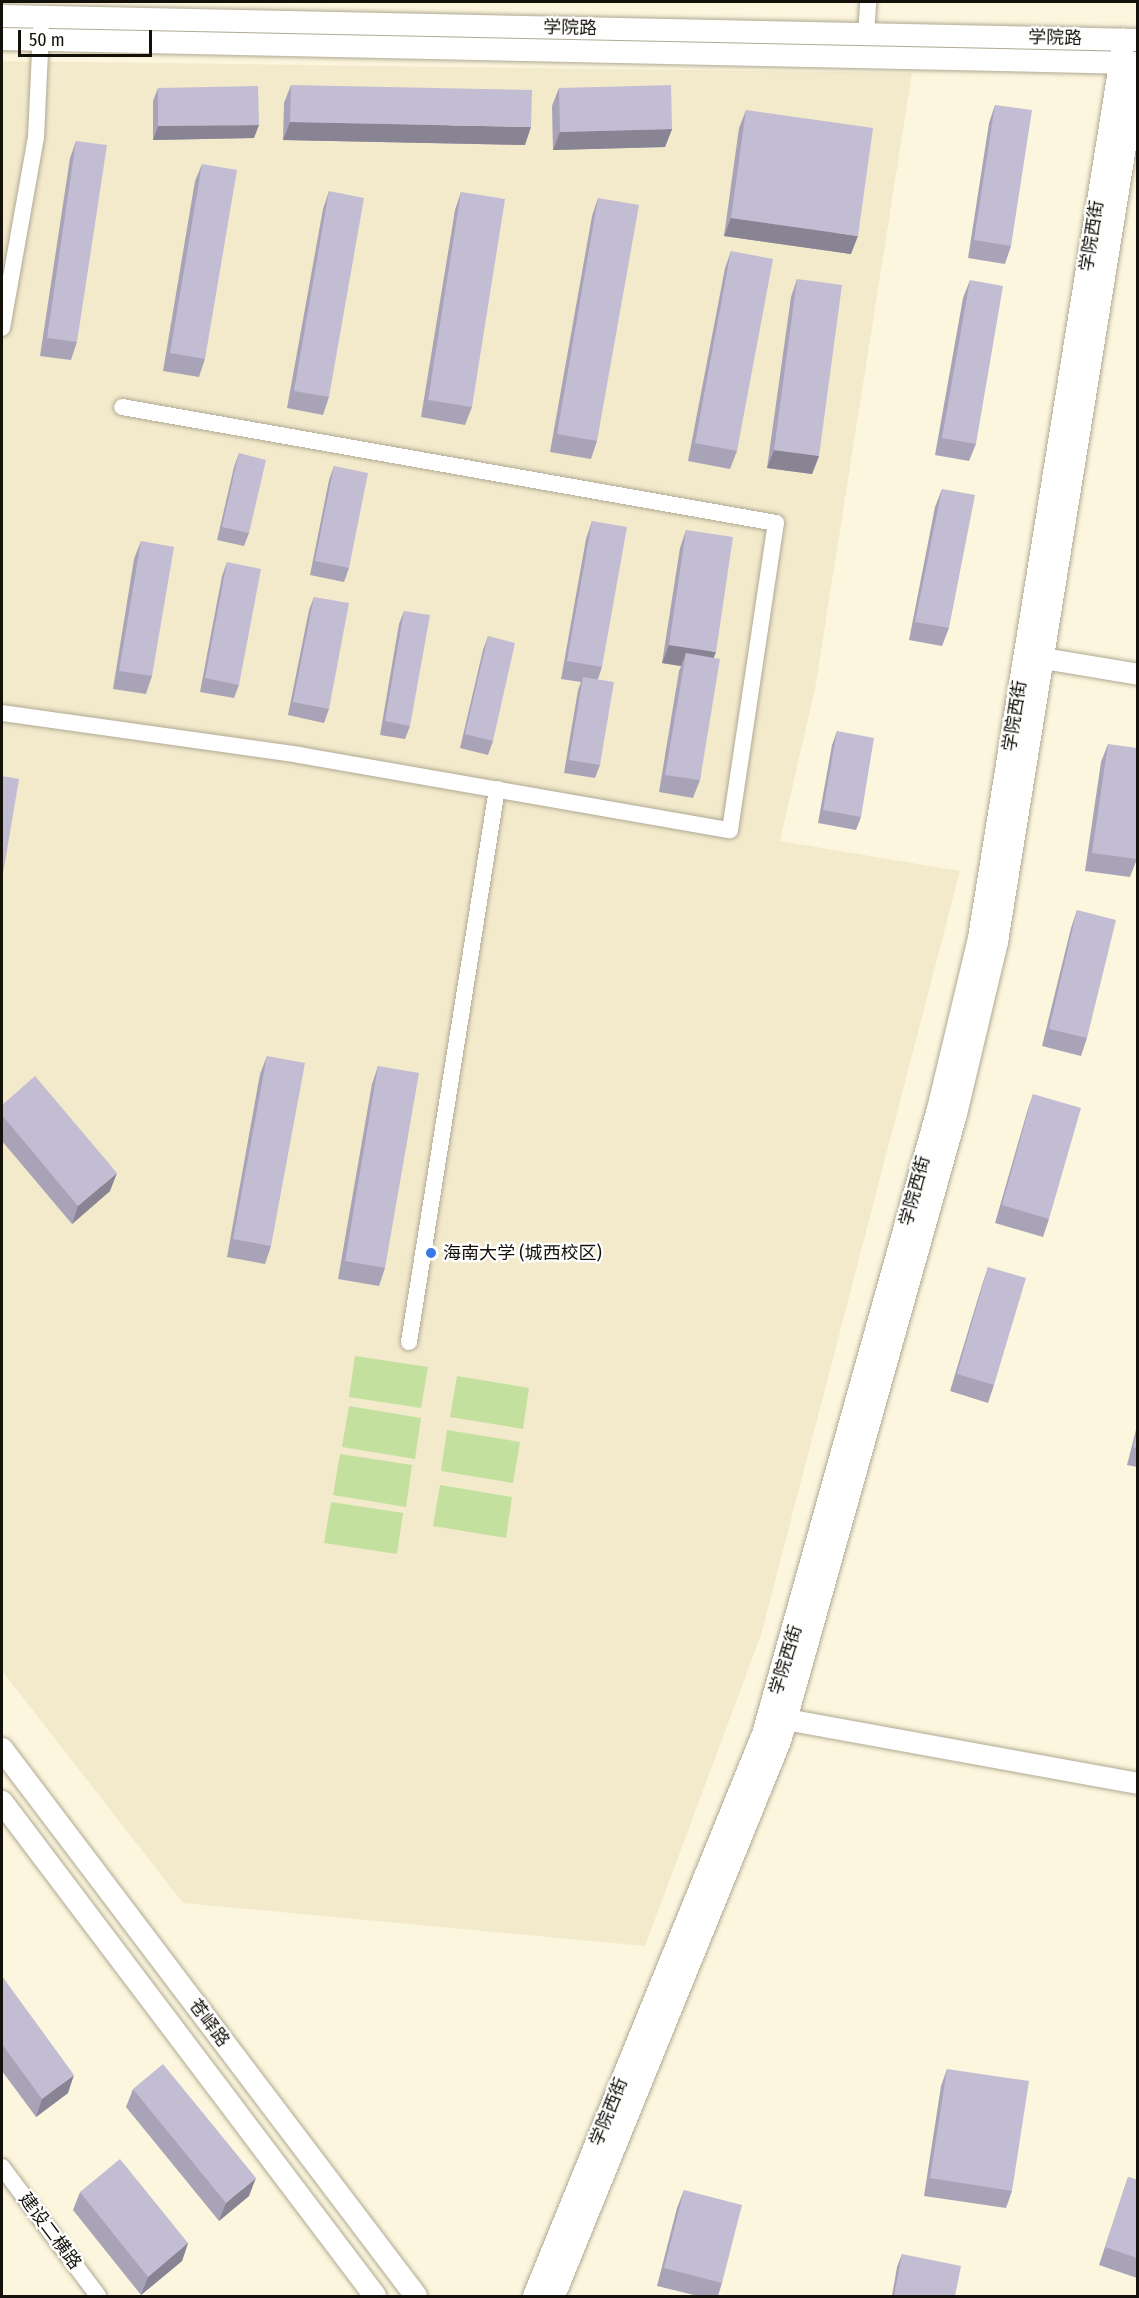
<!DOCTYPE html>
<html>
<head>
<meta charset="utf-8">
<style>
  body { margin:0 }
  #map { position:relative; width:1139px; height:2298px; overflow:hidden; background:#fdf6de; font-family:"Fira Sans Condensed","Noto Sans SC",sans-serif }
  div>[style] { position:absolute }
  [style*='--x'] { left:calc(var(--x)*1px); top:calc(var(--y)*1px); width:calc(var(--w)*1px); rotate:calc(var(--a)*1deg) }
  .built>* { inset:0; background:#f3eacc }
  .green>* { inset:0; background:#c4e09e }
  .roads { filter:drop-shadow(0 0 2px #b0a993) drop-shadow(0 0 2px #b0a993) }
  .minor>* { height:16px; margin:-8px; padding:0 8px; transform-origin:8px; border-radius:8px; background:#fff }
  .tertiary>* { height:21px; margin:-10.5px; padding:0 10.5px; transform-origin:10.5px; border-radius:10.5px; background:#fff }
  .secondary>* { height:22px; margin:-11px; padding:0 11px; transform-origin:11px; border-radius:11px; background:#fff }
  .wall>* { inset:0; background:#a8a3b6 }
  .shaded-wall>* { inset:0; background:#888494 }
  .building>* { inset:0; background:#c3bdd4 }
  .dots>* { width:16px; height:16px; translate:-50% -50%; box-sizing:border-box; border:3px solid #fff; border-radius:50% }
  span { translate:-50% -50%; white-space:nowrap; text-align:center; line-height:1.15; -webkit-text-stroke:4.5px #fff; paint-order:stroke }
  .street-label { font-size:18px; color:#14110a }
  .poi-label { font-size:18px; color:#14110a }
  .left { translate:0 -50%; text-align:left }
  .frame { position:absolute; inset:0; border:3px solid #14110a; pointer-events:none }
  .scale { position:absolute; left:18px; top:30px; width:134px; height:27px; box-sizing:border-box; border:3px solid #14110a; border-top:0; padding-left:8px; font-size:18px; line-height:21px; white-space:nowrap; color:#14110a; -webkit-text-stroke:4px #fff; paint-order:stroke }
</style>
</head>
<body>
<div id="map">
  <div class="built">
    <div style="clip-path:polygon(2px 61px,912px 73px,815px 689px,780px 841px,960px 871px,761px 1635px,645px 1946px,183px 1903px,2px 1671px)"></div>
  </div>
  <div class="green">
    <div style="clip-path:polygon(355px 1356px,428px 1367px,421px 1408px,349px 1397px)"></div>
    <div style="clip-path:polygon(457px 1376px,529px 1388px,523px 1429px,450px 1417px)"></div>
    <div style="clip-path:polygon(349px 1406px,421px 1418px,415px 1459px,342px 1447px)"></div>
    <div style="clip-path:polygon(447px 1430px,520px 1442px,513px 1483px,441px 1471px)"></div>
    <div style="clip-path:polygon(340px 1454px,412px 1465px,406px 1507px,333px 1495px)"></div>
    <div style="clip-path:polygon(440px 1485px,512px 1497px,506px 1538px,433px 1526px)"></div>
    <div style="clip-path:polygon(331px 1502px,403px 1513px,397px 1554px,324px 1543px)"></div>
  </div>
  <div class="roads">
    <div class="minor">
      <div style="--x:866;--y:34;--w:32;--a:-86"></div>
      <div style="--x:2;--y:328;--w:194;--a:-79.9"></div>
      <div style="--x:36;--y:137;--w:108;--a:-87.3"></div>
      <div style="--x:2;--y:713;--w:300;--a:8"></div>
      <div style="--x:299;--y:755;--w:437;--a:9.9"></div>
      <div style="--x:730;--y:830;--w:310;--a:-81.5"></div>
      <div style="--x:776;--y:523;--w:664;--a:-169.94"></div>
      <div style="--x:409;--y:1342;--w:560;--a:-80.96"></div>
      <div style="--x:2;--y:2167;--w:161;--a:53.3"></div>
    </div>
    <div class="tertiary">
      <div style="--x:1025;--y:655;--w:115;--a:9.5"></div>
      <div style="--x:769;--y:1716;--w:375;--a:10.3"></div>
    </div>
    <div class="secondary">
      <div style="--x:2;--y:16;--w:1136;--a:1.21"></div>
      <div style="--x:2;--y:39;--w:1132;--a:1.21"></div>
      <div style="--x:2;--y:1749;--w:686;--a:52.88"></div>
      <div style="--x:2;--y:1802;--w:619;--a:52.94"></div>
      <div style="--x:534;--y:2296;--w:607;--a:-67.83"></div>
      <div style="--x:763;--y:1734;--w:649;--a:-74.36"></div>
      <div style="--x:938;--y:1109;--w:176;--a:-76.5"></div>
      <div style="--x:979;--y:938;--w:910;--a:-80.83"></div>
      <div style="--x:554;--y:2296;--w:599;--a:-67.84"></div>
      <div style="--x:780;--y:1741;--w:651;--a:-74.32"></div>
      <div style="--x:956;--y:1114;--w:177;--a:-76.6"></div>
      <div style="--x:997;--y:942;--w:886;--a:-80.85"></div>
    </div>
  </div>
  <div class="wall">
    <div style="clip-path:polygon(291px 85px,525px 145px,283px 140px,284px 103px)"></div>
    <div style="clip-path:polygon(158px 88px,254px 138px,153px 140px,153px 101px)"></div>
    <div style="clip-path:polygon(559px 88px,672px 129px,665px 147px,553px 150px,552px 106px)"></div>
    <div style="clip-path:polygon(995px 105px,1011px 246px,1005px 264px,968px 258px,989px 123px)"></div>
    <div style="clip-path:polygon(746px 110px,851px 254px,724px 236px,739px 128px)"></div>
    <div style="clip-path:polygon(76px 141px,77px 342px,71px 360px,40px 356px,70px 158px)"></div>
    <div style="clip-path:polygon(202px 164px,205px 359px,199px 377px,163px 371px,195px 181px)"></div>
    <div style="clip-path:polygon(329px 191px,329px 397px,323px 415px,287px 408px,323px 209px)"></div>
    <div style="clip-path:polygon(461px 192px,472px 407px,465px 425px,421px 417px,455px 210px)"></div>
    <div style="clip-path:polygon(598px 198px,597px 441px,591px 459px,550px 452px,592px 216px)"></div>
    <div style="clip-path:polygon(731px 251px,737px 451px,730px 469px,688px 461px,725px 268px)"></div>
    <div style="clip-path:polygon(797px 279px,819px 456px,812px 474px,767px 468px,791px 297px)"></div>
    <div style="clip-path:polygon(970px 280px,976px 444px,969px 461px,935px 455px,963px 298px)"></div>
    <div style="clip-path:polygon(239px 453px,249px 533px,244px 546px,217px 540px,234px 467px)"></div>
    <div style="clip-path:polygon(334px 466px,349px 568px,344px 582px,310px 575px,329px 480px)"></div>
    <div style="clip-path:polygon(942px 489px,949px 628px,942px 646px,909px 640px,935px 507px)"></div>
    <div style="clip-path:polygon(592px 521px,602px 667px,598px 679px,600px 765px,595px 778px,564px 773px,578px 690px,581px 682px,561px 679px,586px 539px)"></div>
    <div style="clip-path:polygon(686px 530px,714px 658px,700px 780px,693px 798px,659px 792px,679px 671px,681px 666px,662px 663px,680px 548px)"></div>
    <div style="clip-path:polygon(141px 541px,152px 676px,146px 694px,113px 689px,134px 559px)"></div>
    <div style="clip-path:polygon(227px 562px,239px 685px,234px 698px,200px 692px,222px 576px)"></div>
    <div style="clip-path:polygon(314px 597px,329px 709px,324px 723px,288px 715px,309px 610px)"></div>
    <div style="clip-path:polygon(404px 611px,410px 726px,405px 739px,380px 735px,399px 624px)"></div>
    <div style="clip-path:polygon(488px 636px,493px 741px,488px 755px,460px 748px,483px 650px)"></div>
    <div style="clip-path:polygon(837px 731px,861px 817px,856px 830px,818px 823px,832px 745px)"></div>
    <div style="clip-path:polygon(1108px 744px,1137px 859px,1130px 877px,1085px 871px,1101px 762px)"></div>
    <div style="clip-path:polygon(1077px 910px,1087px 1038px,1081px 1056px,1042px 1046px,1071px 928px)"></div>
    <div style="clip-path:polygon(267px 1056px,271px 1246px,265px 1264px,227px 1257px,260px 1074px)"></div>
    <div style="clip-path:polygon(378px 1066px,385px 1268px,379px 1286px,338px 1279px,372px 1084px)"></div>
    <div style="clip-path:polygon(1033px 1094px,1049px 1219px,1043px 1237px,995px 1223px,1027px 1112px)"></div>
    <div style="clip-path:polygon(2px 1105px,110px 1191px,72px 1224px,2px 1141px)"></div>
    <div style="clip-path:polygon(988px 1267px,994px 1385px,988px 1403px,950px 1391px,982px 1285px)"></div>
    <div style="clip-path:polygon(1137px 1426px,1137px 1467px,1127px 1465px)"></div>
    <div style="clip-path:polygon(2px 1976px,68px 2093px,36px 2117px,2px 2071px)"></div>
    <div style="clip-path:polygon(947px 2069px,1012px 2191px,1006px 2208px,924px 2196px,941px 2086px)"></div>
    <div style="clip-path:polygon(133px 2089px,249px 2196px,219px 2221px,126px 2107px)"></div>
    <div style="clip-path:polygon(1128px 2177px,1137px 2180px,1137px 2278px,1099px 2265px)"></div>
    <div style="clip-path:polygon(684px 2190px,722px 2283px,718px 2296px,698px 2296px,657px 2286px,677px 2208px)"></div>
    <div style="clip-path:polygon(80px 2192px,188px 2243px,182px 2261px,141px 2295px,73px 2210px)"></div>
    <div style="clip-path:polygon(902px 2254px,955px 2296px,892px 2296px,897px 2267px)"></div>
  </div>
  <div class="shaded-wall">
    <div style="clip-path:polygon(290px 122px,531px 127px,525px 145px,283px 140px)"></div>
    <div style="clip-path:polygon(259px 125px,254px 138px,153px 140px,158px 126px)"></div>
    <div style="clip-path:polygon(672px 129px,665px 147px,553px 150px,560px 132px)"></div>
    <div style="clip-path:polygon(731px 218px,858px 236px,851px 254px,724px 236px)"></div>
    <div style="clip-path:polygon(774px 450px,819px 456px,812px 474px,767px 468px)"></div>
    <div style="clip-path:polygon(669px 645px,716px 652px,709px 670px,686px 653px,681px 666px,662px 663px)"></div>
    <div style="clip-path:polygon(117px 1173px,110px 1191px,72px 1224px,78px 1206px)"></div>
    <div style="clip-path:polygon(74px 2075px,68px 2093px,36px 2117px,42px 2099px)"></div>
    <div style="clip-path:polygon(256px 2178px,249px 2196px,219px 2221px,226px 2203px)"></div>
    <div style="clip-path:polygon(188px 2243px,182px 2261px,141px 2295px,148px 2277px)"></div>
  </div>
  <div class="building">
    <div style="clip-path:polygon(291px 85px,532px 90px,531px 127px,290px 122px)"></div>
    <div style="clip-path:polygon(671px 85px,672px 129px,560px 132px,559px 88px)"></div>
    <div style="clip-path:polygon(258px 86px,259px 125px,158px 126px,158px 88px)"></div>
    <div style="clip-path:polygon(995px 105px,1032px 110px,1011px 246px,974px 240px)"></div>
    <div style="clip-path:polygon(746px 110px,873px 128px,858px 236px,731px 218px)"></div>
    <div style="clip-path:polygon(76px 141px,107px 145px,77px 342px,47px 338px)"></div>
    <div style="clip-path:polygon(202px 164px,237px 170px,205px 359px,170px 353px)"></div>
    <div style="clip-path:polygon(329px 191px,364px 198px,329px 397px,294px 391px)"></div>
    <div style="clip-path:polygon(461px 192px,505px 199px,472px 407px,428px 400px)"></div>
    <div style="clip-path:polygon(598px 198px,639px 205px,597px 441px,557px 434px)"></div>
    <div style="clip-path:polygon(731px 251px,773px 259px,737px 451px,695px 443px)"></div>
    <div style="clip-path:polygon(797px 279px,842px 285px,819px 456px,774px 450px)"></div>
    <div style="clip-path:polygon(970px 280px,1003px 286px,976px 444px,942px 438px)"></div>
    <div style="clip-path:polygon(239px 453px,266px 460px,249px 533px,222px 527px)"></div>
    <div style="clip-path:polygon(334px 466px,368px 473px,349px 568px,315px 561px)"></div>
    <div style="clip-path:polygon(942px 489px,975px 495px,949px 628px,915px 622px)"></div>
    <div style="clip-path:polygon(592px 521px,627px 527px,602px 667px,567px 661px)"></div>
    <div style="clip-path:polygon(686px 530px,733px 537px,716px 652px,669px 645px)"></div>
    <div style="clip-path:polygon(141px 541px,174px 547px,152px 676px,119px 671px)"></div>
    <div style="clip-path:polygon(227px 562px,261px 569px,239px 685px,205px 678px)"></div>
    <div style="clip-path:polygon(314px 597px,349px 603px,329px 709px,293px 702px)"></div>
    <div style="clip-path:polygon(404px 611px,430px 615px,410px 726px,385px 721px)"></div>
    <div style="clip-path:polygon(488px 636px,515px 643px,493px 741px,465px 734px)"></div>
    <div style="clip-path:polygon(686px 653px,720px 659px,700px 780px,665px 775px)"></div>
    <div style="clip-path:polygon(583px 677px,614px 682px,600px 765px,569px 760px)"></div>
    <div style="clip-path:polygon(837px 731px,874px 738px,861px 817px,823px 810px)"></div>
    <div style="clip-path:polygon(1108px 744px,1137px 748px,1137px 859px,1092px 853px)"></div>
    <div style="clip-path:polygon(2px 776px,19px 779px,2px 880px)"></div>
    <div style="clip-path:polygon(1077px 910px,1116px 920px,1087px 1038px,1049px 1029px)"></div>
    <div style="clip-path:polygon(267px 1056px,305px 1063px,271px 1246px,233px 1239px)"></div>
    <div style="clip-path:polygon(378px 1066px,419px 1073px,385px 1268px,345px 1261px)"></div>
    <div style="clip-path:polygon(35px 1076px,117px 1173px,78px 1206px,2px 1115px,2px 1105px)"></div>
    <div style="clip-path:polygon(1033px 1094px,1081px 1108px,1049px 1219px,1002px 1205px)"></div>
    <div style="clip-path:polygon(988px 1267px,1026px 1278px,994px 1385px,957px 1374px)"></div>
    <div style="clip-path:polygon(1137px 1432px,1137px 1448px,1133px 1447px)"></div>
    <div style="clip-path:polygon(2px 1976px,74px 2075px,42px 2099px,2px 2044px)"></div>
    <div style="clip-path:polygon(163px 2064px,256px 2178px,226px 2203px,133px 2089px)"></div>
    <div style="clip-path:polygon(947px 2069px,1029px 2081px,1012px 2191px,930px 2178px)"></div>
    <div style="clip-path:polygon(120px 2159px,188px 2243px,148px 2277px,80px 2192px)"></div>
    <div style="clip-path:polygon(1128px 2177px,1137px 2180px,1137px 2258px,1105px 2247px)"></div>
    <div style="clip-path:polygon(684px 2190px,742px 2205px,722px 2283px,664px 2268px)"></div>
    <div style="clip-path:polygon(902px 2254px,961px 2266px,955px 2296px,894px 2296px)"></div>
  </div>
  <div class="dots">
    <div style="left:431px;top:1253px;background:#3878e7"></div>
  </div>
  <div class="street-label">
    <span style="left:570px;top:28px;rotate:1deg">学院路</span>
    <span style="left:1055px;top:38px;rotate:1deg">学院路</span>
    <span style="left:1092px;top:236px;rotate:-81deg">学院西街</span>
    <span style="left:1015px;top:716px;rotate:-81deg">学院西街</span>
    <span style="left:915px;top:1191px;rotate:-75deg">学院西街</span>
    <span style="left:786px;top:1660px;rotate:-73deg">学院西街</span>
    <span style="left:209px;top:2023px;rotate:53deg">苍峄路</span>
    <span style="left:609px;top:2112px;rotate:-68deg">学院西街</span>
    <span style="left:50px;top:2231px;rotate:53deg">建设二横路</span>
  </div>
  <div class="poi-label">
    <span class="left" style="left:443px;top:1253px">海南大学 (城西校区)</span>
  </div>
  <div class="frame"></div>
  <div class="scale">50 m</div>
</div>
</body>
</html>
